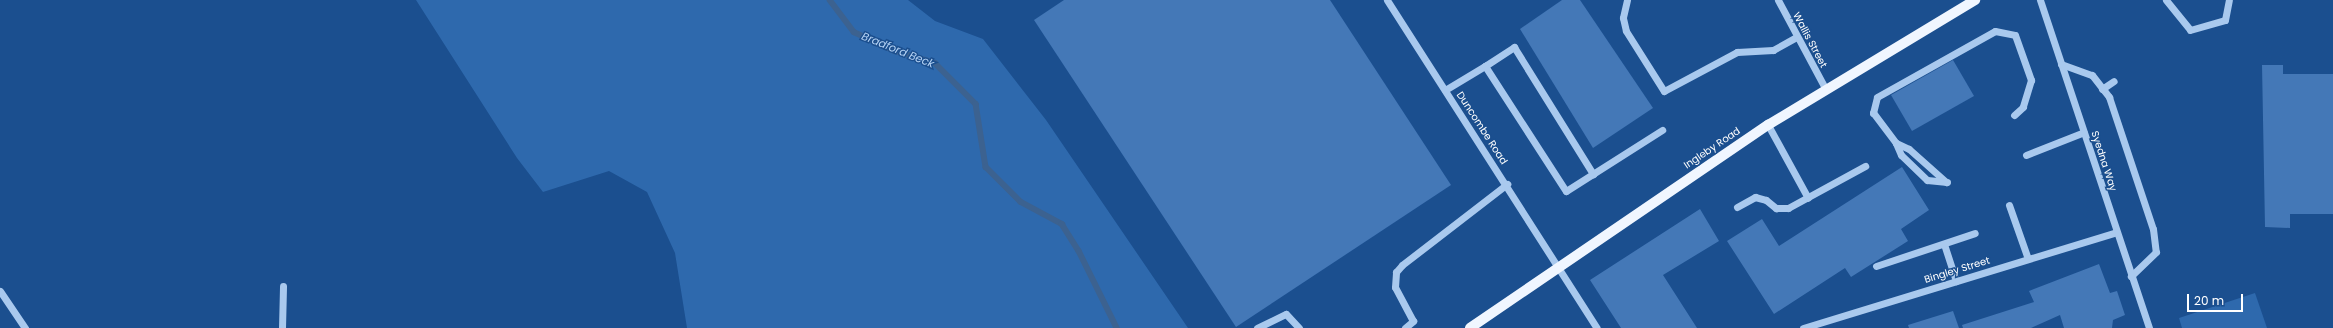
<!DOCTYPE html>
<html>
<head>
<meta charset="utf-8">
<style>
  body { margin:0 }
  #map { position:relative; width:2333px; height:328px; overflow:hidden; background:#1b4f8f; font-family:Poppins,sans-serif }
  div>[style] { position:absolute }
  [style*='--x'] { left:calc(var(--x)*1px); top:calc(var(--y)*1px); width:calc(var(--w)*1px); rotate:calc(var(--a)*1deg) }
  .green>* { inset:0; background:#2e69ad }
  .stream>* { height:5.5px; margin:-2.75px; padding:0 2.75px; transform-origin:2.75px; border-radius:2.75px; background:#3c6290 }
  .building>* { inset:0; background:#4478b7 }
  .minor>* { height:7px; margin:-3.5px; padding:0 3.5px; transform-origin:3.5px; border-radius:3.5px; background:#a9c9ee }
  .major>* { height:10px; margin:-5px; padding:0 5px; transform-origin:5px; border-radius:5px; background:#f0f6ff }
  span { translate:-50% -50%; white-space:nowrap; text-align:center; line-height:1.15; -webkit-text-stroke:3px #1b4f8f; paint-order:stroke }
  .street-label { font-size:10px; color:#fff }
  .water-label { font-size:11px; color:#b5d3f5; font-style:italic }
  .scale { position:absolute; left:2187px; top:294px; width:56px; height:18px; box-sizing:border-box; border:2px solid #fff; border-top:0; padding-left:5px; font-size:12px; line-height:14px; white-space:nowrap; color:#fff; -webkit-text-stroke:3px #1b4f8f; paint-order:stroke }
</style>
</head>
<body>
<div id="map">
  <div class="green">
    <div style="clip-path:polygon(416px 0,908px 0,935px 21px,983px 39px,1046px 120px,1188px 328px,687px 328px,675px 253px,647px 192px,609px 171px,543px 192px,517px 158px)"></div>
    <div style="clip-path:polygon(2255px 293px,2267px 328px,2182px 328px,2179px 318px)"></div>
  </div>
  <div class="stream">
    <div style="--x:830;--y:0;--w:40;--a:53"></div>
    <div style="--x:854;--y:32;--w:45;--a:24.9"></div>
    <div style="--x:895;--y:51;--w:42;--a:16.7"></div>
    <div style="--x:935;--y:63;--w:58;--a:45"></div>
    <div style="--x:976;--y:104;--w:64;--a:81"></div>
    <div style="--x:986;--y:167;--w:49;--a:45"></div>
    <div style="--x:1021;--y:202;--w:47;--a:28.2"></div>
    <div style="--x:1062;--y:224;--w:32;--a:58"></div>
    <div style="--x:1079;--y:251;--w:86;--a:63.7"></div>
  </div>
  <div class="building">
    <div style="clip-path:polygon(1064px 0,1330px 0,1451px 185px,1236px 327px,1034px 20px)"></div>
    <div style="clip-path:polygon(1562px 0,1580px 0,1653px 108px,1593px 148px,1520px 29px)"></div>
    <div style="clip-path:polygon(1953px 60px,1974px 96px,1912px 131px,1891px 95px)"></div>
    <div style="clip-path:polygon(2262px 65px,2283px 65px,2283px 74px,2333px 74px,2333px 214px,2290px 214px,2290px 228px,2265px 227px)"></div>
    <div style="clip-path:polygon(1902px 167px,1929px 210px,1901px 229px,1908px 241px,1851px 277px,1845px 268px,1774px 314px,1727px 241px,1762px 219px,1779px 246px)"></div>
    <div style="clip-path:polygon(1700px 209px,1719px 241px,1663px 275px,1697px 328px,1621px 328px,1590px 280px)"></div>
    <div style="clip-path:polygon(2099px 264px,2110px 293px,2117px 291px,2125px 315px,2113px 320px,2112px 328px,2064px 328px,2060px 315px,2031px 328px,1963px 328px,1962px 325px,2034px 302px,2029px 291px)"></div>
    <div style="clip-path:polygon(1953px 311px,1959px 328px,1909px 328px,1908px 325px)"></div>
  </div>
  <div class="minor">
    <div style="--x:1387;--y:0;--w:389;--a:57.4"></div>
    <div style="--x:1627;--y:0;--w:18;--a:103"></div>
    <div style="--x:1623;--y:18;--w:13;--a:77"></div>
    <div style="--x:1626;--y:31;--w:71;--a:57.7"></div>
    <div style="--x:1664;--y:91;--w:83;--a:-28.1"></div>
    <div style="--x:1737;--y:52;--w:36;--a:-3"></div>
    <div style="--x:1773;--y:50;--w:26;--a:-29"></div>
    <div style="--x:1778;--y:0;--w:100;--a:61.9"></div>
    <div style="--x:2040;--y:0;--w:346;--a:71.6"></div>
    <div style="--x:2166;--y:0;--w:38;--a:51"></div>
    <div style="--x:2190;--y:30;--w:36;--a:-16"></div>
    <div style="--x:2225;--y:20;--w:20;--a:-79"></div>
    <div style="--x:2061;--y:64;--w:33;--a:20"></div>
    <div style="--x:2092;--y:75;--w:28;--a:52"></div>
    <div style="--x:2109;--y:97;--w:139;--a:71.6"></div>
    <div style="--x:2153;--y:229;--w:23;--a:83"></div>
    <div style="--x:2156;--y:252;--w:35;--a:136"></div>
    <div style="--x:1485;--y:66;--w:35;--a:-33"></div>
    <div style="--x:1514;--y:47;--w:150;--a:58.1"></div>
    <div style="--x:2102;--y:89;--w:14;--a:-34"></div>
    <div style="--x:1445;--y:90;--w:47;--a:-31"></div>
    <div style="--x:1485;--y:66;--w:149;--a:57.1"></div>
    <div style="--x:1566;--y:191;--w:114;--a:-32.4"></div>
    <div style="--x:1768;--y:125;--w:83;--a:61.3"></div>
    <div style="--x:1896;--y:143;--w:14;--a:25"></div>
    <div style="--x:1909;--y:149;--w:50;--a:41.7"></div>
    <div style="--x:2026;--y:155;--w:62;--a:-21.6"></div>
    <div style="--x:1947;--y:182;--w:20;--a:-174"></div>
    <div style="--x:1927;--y:180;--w:36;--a:-136"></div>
    <div style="--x:1901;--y:155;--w:13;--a:-113"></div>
    <div style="--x:1896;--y:143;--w:38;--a:-127"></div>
    <div style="--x:1873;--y:113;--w:16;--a:-76"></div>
    <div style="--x:1877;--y:97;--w:135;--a:-29.2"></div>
    <div style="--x:1995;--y:31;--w:20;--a:11"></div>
    <div style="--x:2015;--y:35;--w:48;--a:70.4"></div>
    <div style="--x:2031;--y:80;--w:28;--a:107"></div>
    <div style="--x:2023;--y:107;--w:12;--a:138"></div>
    <div style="--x:2009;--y:205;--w:57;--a:70.6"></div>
    <div style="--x:1737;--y:207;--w:21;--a:-29"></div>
    <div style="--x:1755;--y:197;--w:11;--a:15"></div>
    <div style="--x:1766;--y:200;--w:13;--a:39"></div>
    <div style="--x:1776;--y:208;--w:12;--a:0"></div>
    <div style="--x:1788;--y:208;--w:88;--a:-28.6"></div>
    <div style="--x:1944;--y:244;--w:39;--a:72"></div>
    <div style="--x:1876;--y:266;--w:104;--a:-18.4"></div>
    <div style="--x:0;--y:291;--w:45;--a:56"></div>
    <div style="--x:282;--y:328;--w:42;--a:-88.6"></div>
    <div style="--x:1257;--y:328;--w:32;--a:-26"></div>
    <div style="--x:1286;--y:314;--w:19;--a:47"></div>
    <div style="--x:1405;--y:328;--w:11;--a:-41"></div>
    <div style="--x:1413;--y:321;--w:38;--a:-118"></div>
    <div style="--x:1395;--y:287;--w:15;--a:-86"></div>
    <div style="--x:1396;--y:272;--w:9;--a:-49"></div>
    <div style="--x:1402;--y:265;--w:133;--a:-37.6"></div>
    <div style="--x:1803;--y:328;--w:328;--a:-17"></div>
  </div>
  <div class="major">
    <div style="--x:1470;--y:328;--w:361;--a:-34.3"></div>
    <div style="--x:1768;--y:125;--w:242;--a:-31.1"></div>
  </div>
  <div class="street-label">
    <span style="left:1810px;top:40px;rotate:62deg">Wallis Street</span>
    <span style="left:1482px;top:128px;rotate:57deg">Duncombe Road</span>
    <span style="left:1712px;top:148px;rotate:-34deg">Ingleby Road</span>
    <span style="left:2104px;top:161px;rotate:72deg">Syedna Way</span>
    <span style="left:1957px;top:270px;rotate:-17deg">Bingley Street</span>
  </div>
  <div class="water-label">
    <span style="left:898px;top:50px;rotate:22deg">Bradford Beck</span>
  </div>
  <div class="scale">20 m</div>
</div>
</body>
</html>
